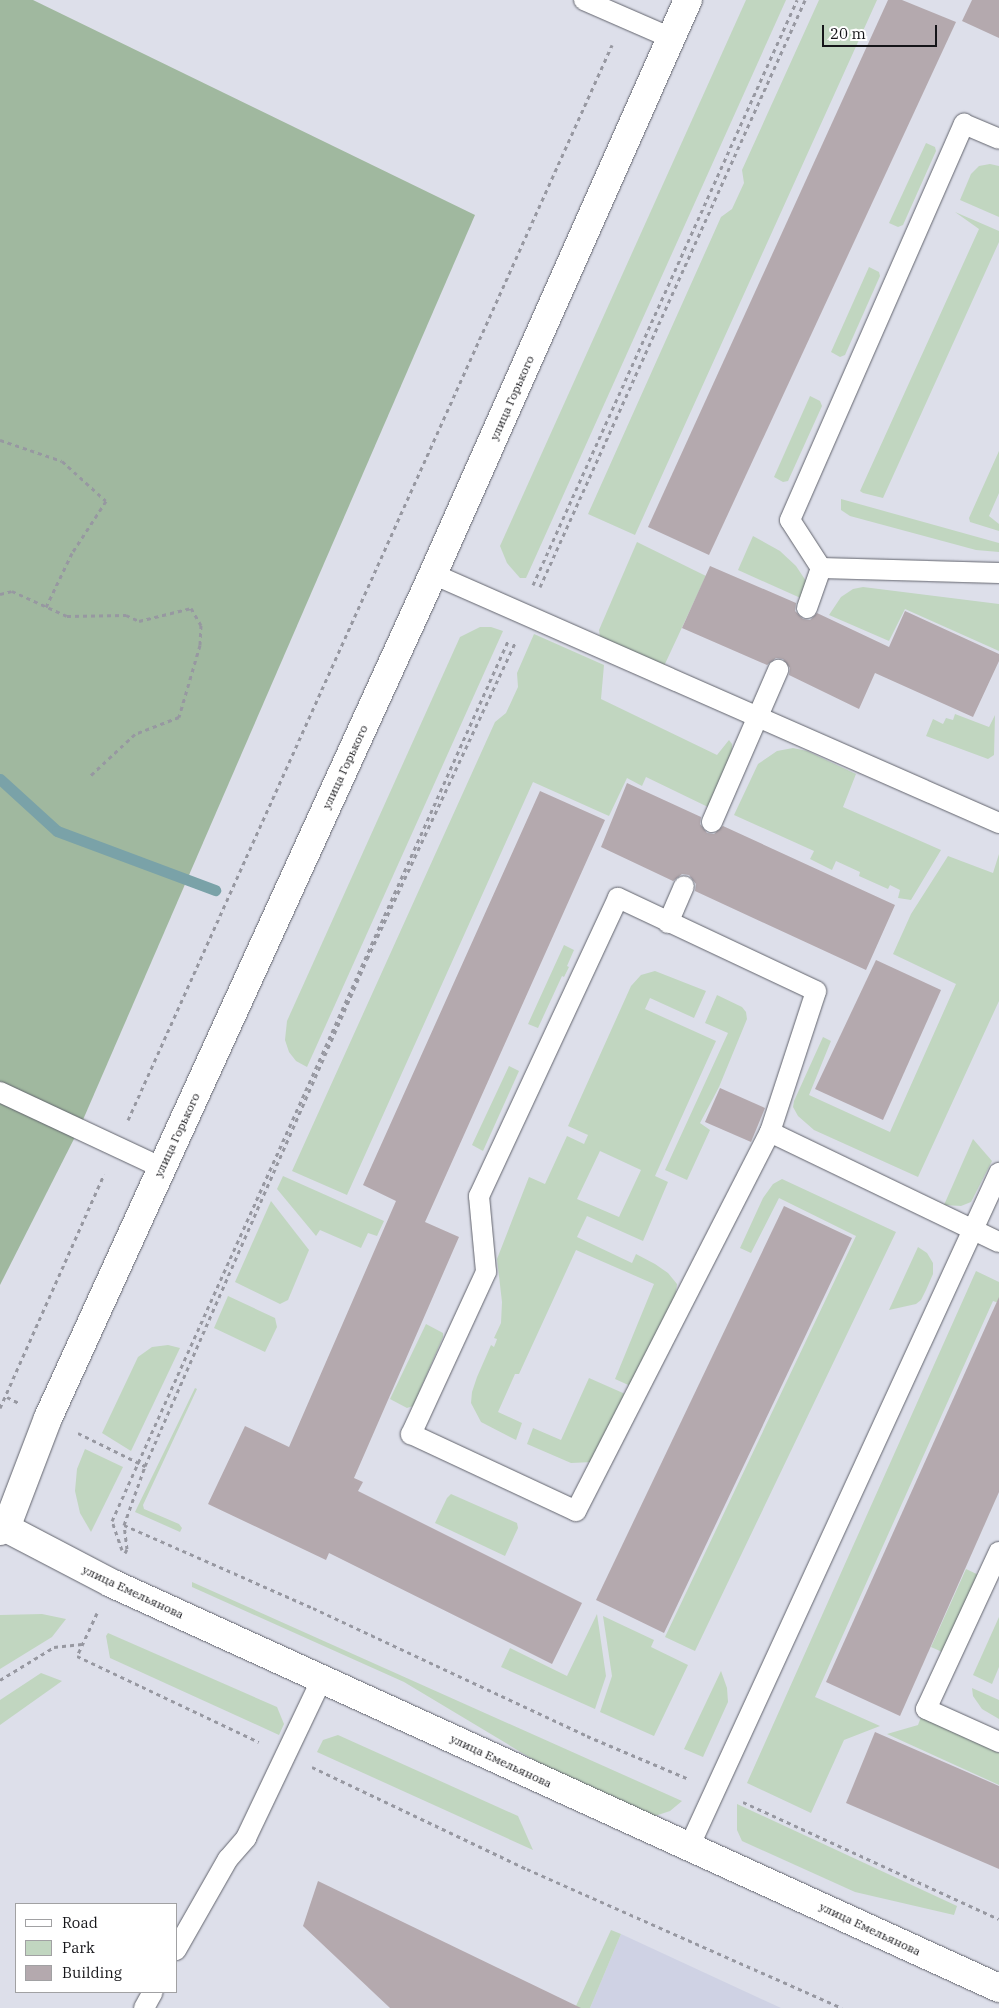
<!DOCTYPE html>
<html>
<head>
<meta charset="utf-8">
<style>
  body { margin:0 }
  #map { position:relative; width:999px; height:2008px; overflow:hidden; background:#dddfea; font-family:"IBM Plex Serif",serif }
  div>[style] { position:absolute }
  [style*='--x'] { left:calc(var(--x)*1px); top:calc(var(--y)*1px); width:calc(var(--w)*1px); rotate:calc(var(--a)*1deg) }
  .built>* { inset:0; background:#cfd2e4 }
  .green>* { inset:0; background:#c1d6c0 }
  .forest>* { inset:0; background:#a0b89f }
  .stream>* { height:11px; margin:-5.5px; padding:0 5.5px; transform-origin:5.5px; border-radius:5.5px; background:#7aa2a8 }
  .building>* { inset:0; background:#b4a9ae }
  .path>* { height:3px; margin-top:-1.5px; transform-origin:0; background:repeating-linear-gradient(90deg,#9798a1 0 4px,transparent 0 8px) }
  .roads { filter:drop-shadow(0 0 1px #62646d) drop-shadow(0 0 1px #62646d) }
  .service>* { height:20px; margin:-10px; padding:0 10px; transform-origin:10px; border-radius:10px; background:#fff }
  .secondary>* { height:28px; margin:-14px; padding:0 14px; transform-origin:14px; border-radius:14px; background:#fff }
  span { translate:-50% -50%; white-space:nowrap; text-align:center; line-height:1.15; -webkit-text-stroke:4px #fff; paint-order:stroke }
  .street-label { font-size:12px; color:#151519 }
  .legend { position:absolute; left:15px; top:1903px; width:162px; height:90px; box-sizing:border-box; background:#fff; border:1px solid #a1a1a3; margin:0; padding:6px 9px; list-style:none; font-size:15px; color:#151519 }
  .legend li { display:flex; align-items:center; gap:10px; height:25px }
  .legend b { width:25px; border:1px solid #a1a1a3 }
  .scale { position:absolute; left:822px; top:25px; width:115px; height:22px; box-sizing:border-box; border:2px solid #151519; border-top:0; padding-left:6px; font-size:15px; line-height:18px; white-space:nowrap; color:#151519; -webkit-text-stroke:4px #fff; paint-order:stroke }
</style>
</head>
<body>
<div id="map">
  <div class="built">
    <div style="clip-path:polygon(621px 1934px,781px 2008px,590px 2008px)"></div>
  </div>
  <div class="green">
    <div style="clip-path:polygon(746px 0,786px 0,526px 578px,520px 578px,507px 563px,500px 546px)"></div>
    <div style="clip-path:polygon(819px 0,877px 0,635px 535px,588px 514px,721px 217px,732px 209px,744px 183px,742px 170px)"></div>
    <div style="clip-path:polygon(926px 143px,935px 147px,936px 151px,903px 225px,898px 227px,889px 223px)"></div>
    <div style="clip-path:polygon(990px 164px,999px 166px,999px 217px,960px 200px,971px 174px,979px 166px)"></div>
    <div style="clip-path:polygon(955px 212px,999px 231px,999px 242px,883px 498px,863px 493px,860px 491px,979px 229px)"></div>
    <div style="clip-path:polygon(869px 267px,879px 272px,880px 276px,845px 355px,840px 357px,831px 352px)"></div>
    <div style="clip-path:polygon(810px 396px,820px 401px,822px 406px,788px 481px,783px 482px,774px 477px)"></div>
    <div style="clip-path:polygon(999px 451px,999px 493px,989px 516px,999px 524px,999px 531px,970px 522px,969px 518px)"></div>
    <div style="clip-path:polygon(841px 499px,999px 543px,999px 552px,976px 550px,850px 516px,841px 510px)"></div>
    <div style="clip-path:polygon(753px 536px,780px 551px,796px 566px,806px 581px,808px 592px,805px 600px,738px 570px)"></div>
    <div style="clip-path:polygon(637px 542px,706px 576px,664px 666px,600px 637px,599px 630px)"></div>
    <div style="clip-path:polygon(863px 587px,999px 604px,999px 651px,905px 609px,889px 641px,829px 615px,841px 597px,853px 589px)"></div>
    <div style="clip-path:polygon(480px 627px,491px 627px,503px 631px,307px 1067px,296px 1061px,289px 1052px,285px 1040px,287px 1021px,460px 637px)"></div>
    <div style="clip-path:polygon(534px 634px,604px 665px,601px 699px,717px 755px,729px 740px,732px 744px,732px 756px,708px 807px,646px 777px,642px 786px,627px 778px,609px 816px,533px 782px,347px 1195px,292px 1171px,495px 722px,506px 713px,518px 687px,517px 673px)"></div>
    <div style="clip-path:polygon(955px 714px,989px 727px,995px 715px,994px 755px,988px 759px,926px 736px,933px 719px,943px 724px,946px 718px,953px 720px)"></div>
    <div style="clip-path:polygon(793px 748px,807px 751px,856px 774px,843px 807px,941px 850px,911px 900px,898px 898px,900px 890px,890px 885px,888px 889px,859px 876px,860px 872px,836px 861px,832px 870px,810px 859px,814px 851px,734px 815px,758px 764px,777px 751px)"></div>
    <div style="clip-path:polygon(999px 854px,999px 1001px,918px 1177px,814px 1130px,798px 1116px,793px 1107px,794px 1101px,823px 1037px,831px 1041px,809px 1095px,890px 1132px,956px 984px,893px 954px,911px 914px,948px 856px,993px 873px)"></div>
    <div style="clip-path:polygon(564px 945px,574px 950px,567px 966px,569px 967px,564px 977px,562px 976px,538px 1028px,528px 1024px)"></div>
    <div style="clip-path:polygon(evenodd,655px 971px,706px 991px,694px 1018px,650px 998px,645px 1009px,716px 1041px,655px 1176px,668px 1182px,643px 1241px,587px 1216px,577px 1237px,632px 1263px,636px 1254px,655px 1264px,668px 1273px,677px 1284px,675px 1301px,635px 1388px,615px 1379px,654px 1284px,576px 1250px,519px 1374px,515px 1374px,498px 1412px,522px 1423px,516px 1440px,481px 1422px,471px 1403px,472px 1392px,477px 1377px,491px 1345px,494px 1347px,496px 1342px,497px 1339px,494px 1338px,501px 1323px,502px 1302px,497px 1259px,529px 1177px,545px 1184px,567px 1136px,584px 1144px,588px 1135px,568px 1126px,631px 986px,641px 975px,655px 971px,600px 1151px,641px 1170px,619px 1217px,577px 1199px,600px 1151px)"></div>
    <div style="clip-path:polygon(717px 995px,742px 1007px,746px 1012px,747px 1019px,719px 1087px,700px 1123px,710px 1130px,687px 1180px,665px 1170px,728px 1033px,705px 1023px)"></div>
    <div style="clip-path:polygon(509px 1066px,519px 1071px,483px 1151px,472px 1145px)"></div>
    <div style="clip-path:polygon(973px 1139px,992px 1161px,971px 1202px,961px 1206px,944px 1205px)"></div>
    <div style="clip-path:polygon(283px 1176px,384px 1221px,377px 1236px,368px 1233px,361px 1248px,320px 1230px,316px 1236px,277px 1189px)"></div>
    <div style="clip-path:polygon(782px 1179px,896px 1232px,695px 1651px,665px 1637px,856px 1236px,779px 1198px,751px 1253px,740px 1248px,763px 1198px,773px 1184px)"></div>
    <div style="clip-path:polygon(271px 1201px,309px 1250px,288px 1300px,280px 1304px,235px 1282px)"></div>
    <div style="clip-path:polygon(918px 1247px,927px 1253px,933px 1263px,933px 1274px,926px 1290px,921px 1300px,916px 1304px,889px 1310px)"></div>
    <div style="clip-path:polygon(976px 1271px,999px 1282px,999px 1303px,993px 1301px,815px 1697px,880px 1726px,844px 1740px,811px 1813px,747px 1783px)"></div>
    <div style="clip-path:polygon(228px 1296px,275px 1318px,277px 1327px,265px 1352px,214px 1328px)"></div>
    <div style="clip-path:polygon(426px 1324px,443px 1333px,443px 1337px,413px 1406px,407px 1408px,390px 1399px)"></div>
    <div style="clip-path:polygon(168px 1345px,180px 1348px,131px 1451px,102px 1433px,138px 1357px,152px 1347px)"></div>
    <div style="clip-path:polygon(589px 1378px,632px 1397px,593px 1462px,571px 1463px,527px 1444px,533px 1428px,561px 1440px)"></div>
    <div style="clip-path:polygon(195px 1388px,197px 1389px,143px 1505px,144px 1509px,179px 1524px,182px 1528px,180px 1532px,135px 1512px)"></div>
    <div style="clip-path:polygon(85px 1449px,123px 1467px,91px 1532px,80px 1513px,75px 1491px,77px 1469px)"></div>
    <div style="clip-path:polygon(451px 1494px,517px 1523px,518px 1528px,505px 1556px,435px 1523px,447px 1498px)"></div>
    <div style="clip-path:polygon(966px 1569px,983px 1577px,949px 1655px,931px 1647px)"></div>
    <div style="clip-path:polygon(192px 1582px,682px 1801px,670px 1811px,655px 1816px,549px 1769px,404px 1682px,192px 1587px)"></div>
    <div style="clip-path:polygon(42px 1614px,66px 1619px,52px 1637px,0 1669px,0 1615px)"></div>
    <div style="clip-path:polygon(597px 1614px,606px 1676px,595px 1709px,501px 1667px,510px 1648px,567px 1676px)"></div>
    <div style="clip-path:polygon(603px 1616px,654px 1640px,651px 1647px,688px 1665px,654px 1736px,600px 1712px,612px 1676px)"></div>
    <div style="clip-path:polygon(999px 1617px,999px 1667px,992px 1684px,973px 1675px)"></div>
    <div style="clip-path:polygon(108px 1633px,277px 1707px,284px 1724px,279px 1735px,110px 1658px,106px 1636px)"></div>
    <div style="clip-path:polygon(721px 1671px,727px 1688px,728px 1702px,703px 1757px,684px 1749px)"></div>
    <div style="clip-path:polygon(41px 1673px,62px 1681px,0 1725px,0 1700px)"></div>
    <div style="clip-path:polygon(972px 1688px,999px 1700px,999px 1719px,982px 1709px,973px 1696px)"></div>
    <div style="clip-path:polygon(921px 1717px,999px 1753px,999px 1785px,887px 1734px,918px 1725px)"></div>
    <div style="clip-path:polygon(338px 1735px,518px 1816px,533px 1850px,317px 1752px,323px 1740px)"></div>
    <div style="clip-path:polygon(737px 1804px,957px 1906px,954px 1915px,855px 1892px,742px 1841px,737px 1830px)"></div>
    <div style="clip-path:polygon(611px 1930px,621px 1934px,590px 2008px,575px 2008px)"></div>
  </div>
  <div class="forest">
    <div style="clip-path:polygon(0 0,33px 0,475px 215px,79px 1129px,0 1285px)"></div>
  </div>
  <div class="stream">
    <div style="--x:0;--y:779;--w:77;--a:42.4"></div>
    <div style="--x:57;--y:831;--w:169;--a:20.5"></div>
  </div>
  <div class="building">
    <div style="clip-path:polygon(888px 0,902px 0,956px 22px,709px 555px,648px 527px)"></div>
    <div style="clip-path:polygon(972px 0,999px 0,999px 38px,962px 21px)"></div>
    <div style="clip-path:polygon(710px 566px,796px 603px,795px 611px,803px 619px,810px 620px,817px 613px,889px 647px,905px 611px,999px 654px,999px 661px,973px 717px,875px 673px,859px 709px,789px 675px,790px 668px,783px 659px,776px 658px,767px 665px,682px 628px)"></div>
    <div style="clip-path:polygon(627px 783px,701px 817px,700px 824px,707px 833px,714px 834px,723px 826px,895px 905px,866px 970px,695px 891px,696px 884px,689px 875px,682px 874px,673px 881px,601px 847px)"></div>
    <div style="clip-path:polygon(540px 791px,605px 820px,425px 1222px,459px 1237px,354px 1478px,363px 1482px,358px 1491px,582px 1603px,552px 1664px,329px 1553px,326px 1560px,208px 1504px,245px 1426px,289px 1447px,396px 1201px,363px 1185px)"></div>
    <div style="clip-path:polygon(876px 960px,941px 990px,883px 1120px,815px 1089px)"></div>
    <div style="clip-path:polygon(720px 1088px,765px 1108px,751px 1142px,705px 1122px)"></div>
    <div style="clip-path:polygon(784px 1206px,852px 1238px,664px 1633px,596px 1600px)"></div>
    <div style="clip-path:polygon(999px 1297px,999px 1492px,900px 1716px,826px 1682px)"></div>
    <div style="clip-path:polygon(875px 1732px,999px 1786px,999px 1869px,846px 1803px)"></div>
    <div style="clip-path:polygon(318px 1881px,581px 2008px,390px 2008px,303px 1926px)"></div>
  </div>
  <div class="path">
    <div style="--x:0;--y:440;--w:65;--a:18.7"></div>
    <div style="--x:62;--y:461;--w:59;--a:42.3"></div>
    <div style="--x:106;--y:501;--w:62;--a:123.2"></div>
    <div style="--x:72;--y:553;--w:60;--a:115.7"></div>
    <div style="--x:533;--y:585;--w:642;--a:-65.71"></div>
    <div style="--x:540;--y:587;--w:644;--a:-65.7"></div>
    <div style="--x:0;--y:594;--w:12;--a:-14"></div>
    <div style="--x:12;--y:591;--w:60;--a:24.4"></div>
    <div style="--x:67;--y:616;--w:59;--a:-1"></div>
    <div style="--x:126;--y:615;--w:14;--a:25"></div>
    <div style="--x:139;--y:621;--w:54;--a:-14"></div>
    <div style="--x:191;--y:608;--w:20;--a:60"></div>
    <div style="--x:201;--y:625;--w:20;--a:93"></div>
    <div style="--x:200;--y:645;--w:75;--a:106.3"></div>
    <div style="--x:179;--y:717;--w:47;--a:158.9"></div>
    <div style="--x:135;--y:734;--w:62;--a:137"></div>
    <div style="--x:128;--y:1120;--w:1179;--a:-65.76"></div>
    <div style="--x:7;--y:1397;--w:13;--a:27"></div>
    <div style="--x:0;--y:1408;--w:256;--a:-66"></div>
    <div style="--x:78;--y:1433;--w:75;--a:26.2"></div>
    <div style="--x:124;--y:1525;--w:206;--a:23.7"></div>
    <div style="--x:313;--y:1608;--w:302;--a:25"></div>
    <div style="--x:587;--y:1736;--w:111;--a:22.9"></div>
    <div style="--x:122;--y:1550;--w:31;--a:-109"></div>
    <div style="--x:112;--y:1521;--w:967;--a:-65.77"></div>
    <div style="--x:125;--y:1553;--w:4;--a:-63"></div>
    <div style="--x:127;--y:1549;--w:24;--a:-97"></div>
    <div style="--x:124;--y:1525;--w:63;--a:-70.4"></div>
    <div style="--x:145;--y:1466;--w:553;--a:-66.35"></div>
    <div style="--x:367;--y:959;--w:349;--a:-64.9"></div>
    <div style="--x:97;--y:1613;--w:47;--a:114.9"></div>
    <div style="--x:77;--y:1656;--w:201;--a:25.3"></div>
    <div style="--x:0;--y:1680;--w:63;--a:-31.4"></div>
    <div style="--x:54;--y:1647;--w:28;--a:-6"></div>
    <div style="--x:312;--y:1767;--w:238;--a:25.4"></div>
    <div style="--x:527;--y:1869;--w:344;--a:23.8"></div>
    <div style="--x:743;--y:1802;--w:281;--a:24.6"></div>
  </div>
  <div class="roads">
    <div class="service">
      <div style="--x:584;--y:0;--w:95;--a:23.6"></div>
      <div style="--x:821;--y:568;--w:57;--a:-122.9"></div>
      <div style="--x:790;--y:520;--w:433;--a:-66.3"></div>
      <div style="--x:964;--y:124;--w:38;--a:23"></div>
      <div style="--x:821;--y:568;--w:178;--a:1.6"></div>
      <div style="--x:433;--y:574;--w:618;--a:23.75"></div>
      <div style="--x:807;--y:608;--w:42;--a:-70.7"></div>
      <div style="--x:712;--y:822;--w:166;--a:-66.5"></div>
      <div style="--x:668;--y:923;--w:40;--a:-66.6"></div>
      <div style="--x:0;--y:1092;--w:179;--a:25.1"></div>
      <div style="--x:770;--y:1132;--w:148;--a:-71.9"></div>
      <div style="--x:816;--y:991;--w:219;--a:-154.8"></div>
      <div style="--x:618;--y:898;--w:329;--a:115"></div>
      <div style="--x:479;--y:1196;--w:76;--a:84.7"></div>
      <div style="--x:486;--y:1272;--w:179;--a:114.8"></div>
      <div style="--x:411;--y:1434;--w:182;--a:25"></div>
      <div style="--x:576;--y:1511;--w:426;--a:-62.9"></div>
      <div style="--x:770;--y:1132;--w:254;--a:25.7"></div>
      <div style="--x:999;--y:1552;--w:173;--a:114.9"></div>
      <div style="--x:926;--y:1709;--w:80;--a:24.3"></div>
      <div style="--x:689;--y:1847;--w:742;--a:-65.3"></div>
      <div style="--x:176;--y:1950;--w:105;--a:-60.3"></div>
      <div style="--x:228;--y:1859;--w:28;--a:-49"></div>
      <div style="--x:246;--y:1838;--w:176;--a:-64.5"></div>
      <div style="--x:144;--y:2008;--w:18;--a:-61"></div>
    </div>
    <div class="secondary">
      <div style="--x:6;--y:1528;--w:119;--a:27.6"></div>
      <div style="--x:111;--y:1583;--w:976;--a:24.52"></div>
      <div style="--x:0;--y:1531;--w:7;--a:-27"></div>
      <div style="--x:6;--y:1528;--w:118;--a:-69.1"></div>
      <div style="--x:48;--y:1418;--w:928;--a:-65.48"></div>
      <div style="--x:433;--y:574;--w:628;--a:-66.05"></div>
    </div>
  </div>
  <div class="street-label">
    <span style="left:512px;top:398px;rotate:-66deg">улица Горького</span>
    <span style="left:345px;top:767px;rotate:-65deg">улица Горького</span>
    <span style="left:177px;top:1135px;rotate:-65deg">улица Горького</span>
    <span style="left:133px;top:1592px;rotate:25deg">улица Емельянова</span>
    <span style="left:501px;top:1761px;rotate:25deg">улица Емельянова</span>
    <span style="left:870px;top:1929px;rotate:25deg">улица Емельянова</span>
  </div>
  <ul class="legend">
  <li><b style="height:6px;background:#fff"></b>Road</li>
  <li><b style="height:14px;background:#c1d6c0"></b>Park</li>
  <li><b style="height:14px;background:#b4a9ae"></b>Building</li>
  </ul>
  <div class="scale">20 m</div>
</div>
</body>
</html>
